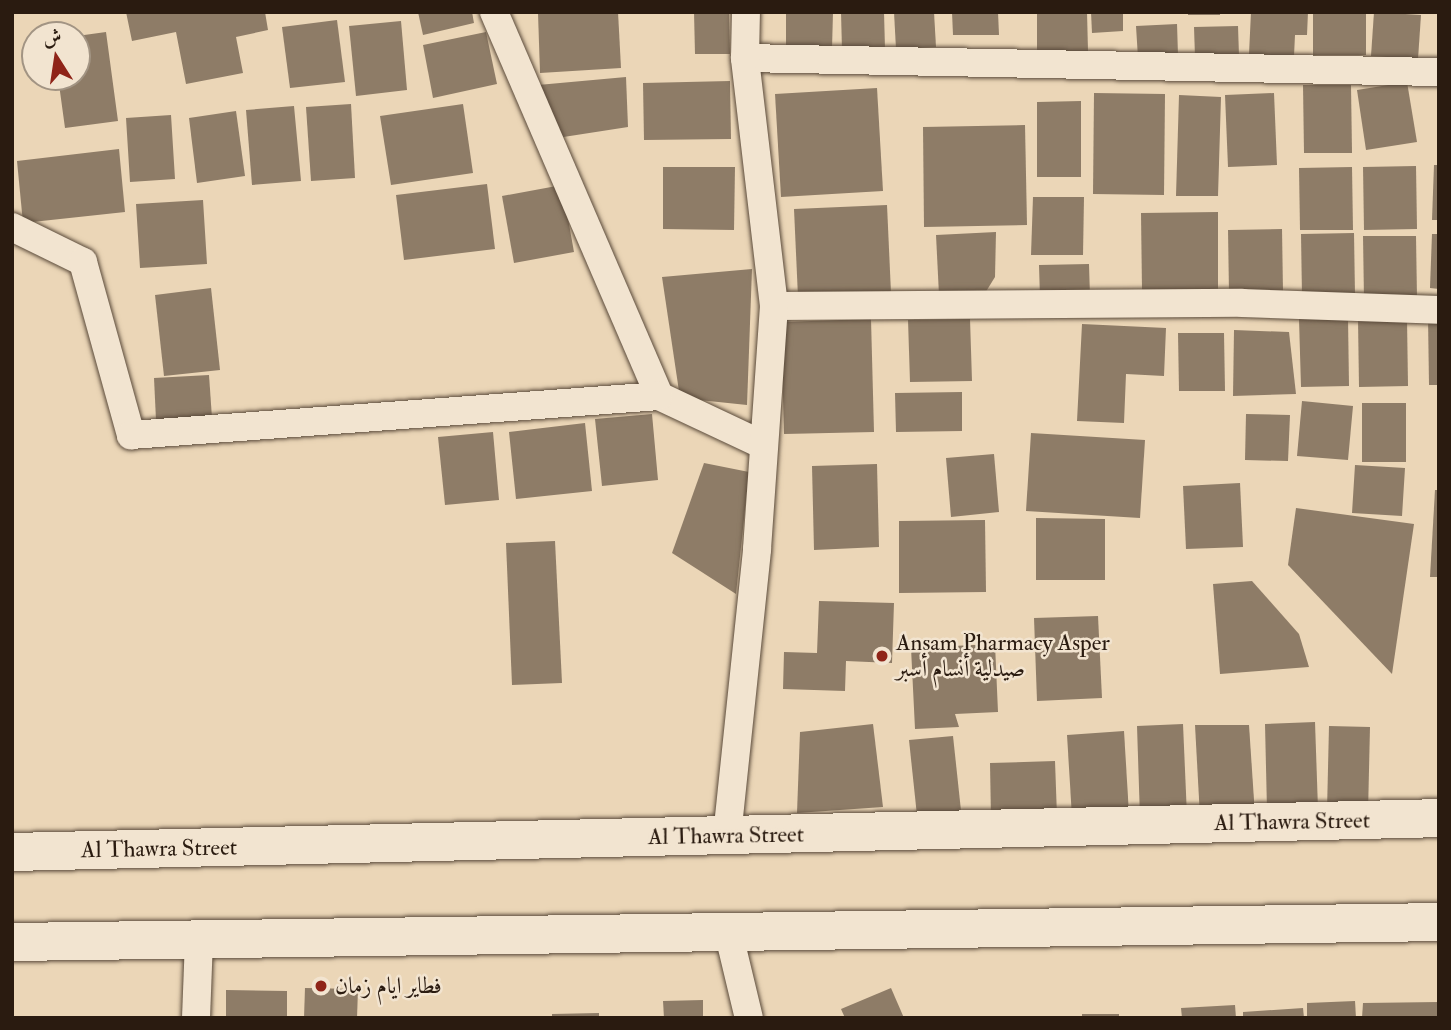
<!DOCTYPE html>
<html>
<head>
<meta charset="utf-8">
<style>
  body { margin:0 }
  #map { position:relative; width:1451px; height:1030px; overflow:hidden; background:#ebd6b7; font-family:"IM FELL Double Pica",Amiri,serif }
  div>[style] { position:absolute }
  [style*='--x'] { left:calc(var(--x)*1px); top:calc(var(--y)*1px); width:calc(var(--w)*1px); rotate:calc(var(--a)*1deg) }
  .building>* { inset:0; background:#8e7c67 }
  .roads { filter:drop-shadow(0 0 2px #5a4a3a) drop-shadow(0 0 2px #5a4a3a) }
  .minor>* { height:28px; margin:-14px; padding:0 14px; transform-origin:14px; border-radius:14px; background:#f2e4d0 }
  .secondary>* { height:38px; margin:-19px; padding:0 19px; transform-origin:19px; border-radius:19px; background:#f2e4d0 }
  .dots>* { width:19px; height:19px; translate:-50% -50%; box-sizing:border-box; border:4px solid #f2e4d0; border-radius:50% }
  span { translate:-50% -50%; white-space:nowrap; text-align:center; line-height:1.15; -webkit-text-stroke:5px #f2e4d0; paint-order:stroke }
  .poi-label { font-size:23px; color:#2a1b10 }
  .left { translate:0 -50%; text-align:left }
  .street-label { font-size:23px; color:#2a1b10 }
  .frame { position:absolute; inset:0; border:14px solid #2a1b10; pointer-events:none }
  .north { position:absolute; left:21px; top:21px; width:70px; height:70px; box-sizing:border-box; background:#f2e4d0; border:2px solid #a29483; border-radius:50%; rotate:348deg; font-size:19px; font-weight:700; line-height:28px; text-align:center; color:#2a1b10 }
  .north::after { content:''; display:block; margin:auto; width:24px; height:32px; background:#8f2418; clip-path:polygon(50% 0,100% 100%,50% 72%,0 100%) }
</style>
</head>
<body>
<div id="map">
  <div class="building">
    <div style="clip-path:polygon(126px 12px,265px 12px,268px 30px,236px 37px,243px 73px,186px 84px,176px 32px,132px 41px)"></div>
    <div style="clip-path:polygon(418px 12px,472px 12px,474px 23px,423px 35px)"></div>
    <div style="clip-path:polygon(618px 12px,621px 68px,540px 73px,538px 13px)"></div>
    <div style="clip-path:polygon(694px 12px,729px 12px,730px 54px,695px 54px)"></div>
    <div style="clip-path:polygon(786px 12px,833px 12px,832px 49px,786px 49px)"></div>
    <div style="clip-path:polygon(841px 12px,884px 12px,885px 49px,842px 50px)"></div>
    <div style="clip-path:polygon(894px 12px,934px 12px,936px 47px,896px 49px)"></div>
    <div style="clip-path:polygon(952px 12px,998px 12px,999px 35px,953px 35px)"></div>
    <div style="clip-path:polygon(1037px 12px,1087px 12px,1088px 51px,1037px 52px)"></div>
    <div style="clip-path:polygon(1091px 12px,1123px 12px,1123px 31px,1092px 33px)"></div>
    <div style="clip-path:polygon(1188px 12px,1220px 12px,1220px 15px,1188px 15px)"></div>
    <div style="clip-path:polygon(1251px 12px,1308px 12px,1307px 35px,1295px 35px,1294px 56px,1249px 54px)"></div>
    <div style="clip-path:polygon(1313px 12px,1366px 12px,1366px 55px,1313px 55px)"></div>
    <div style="clip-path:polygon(1374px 12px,1421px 15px,1418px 59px,1371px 56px)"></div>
    <div style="clip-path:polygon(337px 20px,345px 82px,290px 88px,282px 27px)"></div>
    <div style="clip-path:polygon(401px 21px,407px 90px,356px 96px,349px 26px)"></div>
    <div style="clip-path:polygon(1177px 24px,1178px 55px,1138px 58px,1136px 26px)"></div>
    <div style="clip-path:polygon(1238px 26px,1239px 56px,1195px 57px,1194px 27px)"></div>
    <div style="clip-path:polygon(106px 32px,118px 121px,65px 128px,58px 77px,77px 77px,77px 36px)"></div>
    <div style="clip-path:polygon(486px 32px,497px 84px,433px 98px,423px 45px)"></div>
    <div style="clip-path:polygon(626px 77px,628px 127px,557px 138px,538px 85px)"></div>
    <div style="clip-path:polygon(730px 81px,731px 139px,644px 140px,643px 83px)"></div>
    <div style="clip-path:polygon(1407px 82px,1417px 142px,1366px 150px,1357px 90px)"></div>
    <div style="clip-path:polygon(1303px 85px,1351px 85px,1352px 153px,1304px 153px)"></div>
    <div style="clip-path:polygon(877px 88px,883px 191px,781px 197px,775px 94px)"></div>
    <div style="clip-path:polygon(1094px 93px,1165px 94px,1164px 195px,1093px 194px)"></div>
    <div style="clip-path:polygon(1274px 93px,1277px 165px,1228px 167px,1225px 95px)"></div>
    <div style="clip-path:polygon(1179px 95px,1221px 97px,1218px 196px,1176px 196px)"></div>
    <div style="clip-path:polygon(1081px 101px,1081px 177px,1037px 177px,1037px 102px)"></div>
    <div style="clip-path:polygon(351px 104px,355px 178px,311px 181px,306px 107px)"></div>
    <div style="clip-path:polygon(463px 104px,473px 173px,391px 185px,380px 116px)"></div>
    <div style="clip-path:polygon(294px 106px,301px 181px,252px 185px,246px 110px)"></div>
    <div style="clip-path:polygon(236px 111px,245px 176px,197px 183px,189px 118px)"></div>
    <div style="clip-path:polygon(171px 115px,175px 179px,130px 182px,126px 118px)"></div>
    <div style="clip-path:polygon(1025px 125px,1027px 225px,924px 227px,923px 127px)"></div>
    <div style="clip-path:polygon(119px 149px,125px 212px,23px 223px,17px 161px)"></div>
    <div style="clip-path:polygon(1434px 165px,1439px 165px,1439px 220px,1432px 220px)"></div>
    <div style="clip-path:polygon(1416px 166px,1417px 229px,1364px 230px,1363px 167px)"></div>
    <div style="clip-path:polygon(663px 167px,735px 167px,734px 230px,663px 229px)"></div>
    <div style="clip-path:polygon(1352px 167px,1353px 230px,1300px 230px,1299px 168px)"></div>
    <div style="clip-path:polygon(487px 184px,495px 249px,404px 260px,396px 195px)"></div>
    <div style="clip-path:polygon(562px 185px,574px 252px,514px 263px,502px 196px)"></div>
    <div style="clip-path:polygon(1033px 197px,1084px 197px,1083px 255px,1031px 255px)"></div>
    <div style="clip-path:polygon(203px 200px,207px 264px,140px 268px,136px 204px)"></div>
    <div style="clip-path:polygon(887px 205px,891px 293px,798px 297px,794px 209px)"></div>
    <div style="clip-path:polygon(1218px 212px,1218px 289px,1142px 290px,1141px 213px)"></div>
    <div style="clip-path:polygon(1282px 229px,1283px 292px,1229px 293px,1228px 230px)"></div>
    <div style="clip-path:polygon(996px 232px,995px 277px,982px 298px,939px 295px,936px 235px)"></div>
    <div style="clip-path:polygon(1354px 233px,1355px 295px,1302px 296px,1301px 234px)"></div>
    <div style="clip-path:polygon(1432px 234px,1439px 234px,1439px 289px,1430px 288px)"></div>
    <div style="clip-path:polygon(1363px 236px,1416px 236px,1417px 298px,1364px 299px)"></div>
    <div style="clip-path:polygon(1089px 264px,1090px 297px,1040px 298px,1039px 265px)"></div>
    <div style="clip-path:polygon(752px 269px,747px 405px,680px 398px,662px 277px)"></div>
    <div style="clip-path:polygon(211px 288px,220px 370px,164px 376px,155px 295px)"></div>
    <div style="clip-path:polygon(1428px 317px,1439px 317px,1439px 385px,1429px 385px)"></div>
    <div style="clip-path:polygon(1348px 318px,1349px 386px,1301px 387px,1299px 319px)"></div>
    <div style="clip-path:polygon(871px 319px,874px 432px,784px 434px,781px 322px)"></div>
    <div style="clip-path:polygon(970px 319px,972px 381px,910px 382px,908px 320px)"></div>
    <div style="clip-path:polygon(1358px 319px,1407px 319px,1408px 386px,1359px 387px)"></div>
    <div style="clip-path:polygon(1082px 324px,1166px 328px,1164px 376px,1126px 374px,1124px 423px,1077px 421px)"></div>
    <div style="clip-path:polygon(1234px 330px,1289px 332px,1296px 394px,1233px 396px)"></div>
    <div style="clip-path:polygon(1178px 333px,1224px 333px,1225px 391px,1179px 391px)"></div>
    <div style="clip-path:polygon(209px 375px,212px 418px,156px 420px,154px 378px)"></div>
    <div style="clip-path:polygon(962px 392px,962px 431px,896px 432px,895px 393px)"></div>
    <div style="clip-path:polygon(1302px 401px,1353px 406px,1348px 460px,1297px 456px)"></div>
    <div style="clip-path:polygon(1362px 403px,1406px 403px,1406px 462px,1362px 462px)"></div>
    <div style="clip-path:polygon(652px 414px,658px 480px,602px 486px,595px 419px)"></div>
    <div style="clip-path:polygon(1246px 414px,1290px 415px,1288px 461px,1245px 460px)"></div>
    <div style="clip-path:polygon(585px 423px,592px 491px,516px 499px,509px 432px)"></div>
    <div style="clip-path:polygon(493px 432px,499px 500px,445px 505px,438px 437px)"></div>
    <div style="clip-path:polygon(1031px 433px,1145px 440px,1140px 518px,1026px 511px)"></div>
    <div style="clip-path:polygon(994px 454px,999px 512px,951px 517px,946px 458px)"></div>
    <div style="clip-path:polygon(704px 463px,749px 472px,736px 594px,672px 553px)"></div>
    <div style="clip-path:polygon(877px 464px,879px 547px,814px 550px,812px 466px)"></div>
    <div style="clip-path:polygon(1355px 465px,1405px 468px,1402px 516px,1352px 513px)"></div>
    <div style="clip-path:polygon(1240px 483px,1243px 547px,1186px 549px,1183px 486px)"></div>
    <div style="clip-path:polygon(1435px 490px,1439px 490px,1439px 577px,1430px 577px)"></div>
    <div style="clip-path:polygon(1296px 508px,1414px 524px,1392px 674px,1288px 565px)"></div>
    <div style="clip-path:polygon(1036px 518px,1105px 519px,1105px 580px,1036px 580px)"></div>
    <div style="clip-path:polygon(985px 520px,986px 592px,899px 593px,899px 521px)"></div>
    <div style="clip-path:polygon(555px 541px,562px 683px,512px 685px,506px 543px)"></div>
    <div style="clip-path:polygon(1252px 581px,1299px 634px,1309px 667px,1220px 674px,1213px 584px)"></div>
    <div style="clip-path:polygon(819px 601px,894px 603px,892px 663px,846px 661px,845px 691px,783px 689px,784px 652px,817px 653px)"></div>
    <div style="clip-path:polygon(1098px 616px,1102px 698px,1037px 701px,1034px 618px)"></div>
    <div style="clip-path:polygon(995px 644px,998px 712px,955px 714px,959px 727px,915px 729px,911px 648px)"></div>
    <div style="clip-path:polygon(1315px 722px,1318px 809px,1267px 810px,1265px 724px)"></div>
    <div style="clip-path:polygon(873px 724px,883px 807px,797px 813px,800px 732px)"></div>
    <div style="clip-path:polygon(1183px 724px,1187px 816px,1140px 818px,1137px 726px)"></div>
    <div style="clip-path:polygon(1195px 725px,1249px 725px,1255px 815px,1200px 817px)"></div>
    <div style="clip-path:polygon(1329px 726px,1370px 727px,1368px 813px,1327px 811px)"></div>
    <div style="clip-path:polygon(1124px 731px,1129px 814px,1072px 817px,1067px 735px)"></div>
    <div style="clip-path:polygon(953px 736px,962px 820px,918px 825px,909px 740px)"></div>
    <div style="clip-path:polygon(1055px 761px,1057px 816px,991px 819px,990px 763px)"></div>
    <div style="clip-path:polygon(305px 988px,358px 989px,357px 1018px,304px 1018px)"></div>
    <div style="clip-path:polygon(891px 988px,904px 1018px,845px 1018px,841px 1009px)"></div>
    <div style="clip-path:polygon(226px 990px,287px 991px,287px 1018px,226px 1018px)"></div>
    <div style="clip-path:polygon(703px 1000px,703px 1018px,664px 1018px,663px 1001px)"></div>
    <div style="clip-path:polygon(1355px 1001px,1356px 1018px,1307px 1018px,1307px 1003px)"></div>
    <div style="clip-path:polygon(1439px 1002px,1439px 1018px,1362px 1018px,1363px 1003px)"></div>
    <div style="clip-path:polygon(1235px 1005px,1236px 1018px,1182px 1018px,1181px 1008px)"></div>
    <div style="clip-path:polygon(1303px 1008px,1304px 1018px,1243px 1018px,1243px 1012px)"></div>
    <div style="clip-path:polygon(599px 1013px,599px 1018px,552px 1018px,552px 1014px)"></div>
    <div style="clip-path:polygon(1082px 1014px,1119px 1014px,1119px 1018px,1082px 1018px)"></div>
  </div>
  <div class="roads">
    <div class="minor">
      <div style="--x:494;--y:12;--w:418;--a:66.7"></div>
      <div style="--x:659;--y:396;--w:115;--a:25.2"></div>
      <div style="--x:745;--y:58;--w:694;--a:1.16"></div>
      <div style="--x:12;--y:227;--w:79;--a:26.2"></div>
      <div style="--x:83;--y:262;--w:180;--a:74.5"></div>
      <div style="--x:131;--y:435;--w:529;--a:-4.22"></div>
      <div style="--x:774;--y:306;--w:468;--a:-0.4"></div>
      <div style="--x:1242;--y:303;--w:197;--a:2"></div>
      <div style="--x:727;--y:836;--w:289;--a:-84"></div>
      <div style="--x:757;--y:549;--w:244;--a:-86"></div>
      <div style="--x:774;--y:306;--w:250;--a:-96.7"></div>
      <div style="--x:745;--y:58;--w:46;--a:-88.8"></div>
      <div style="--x:729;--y:935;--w:85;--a:76.5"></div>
      <div style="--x:196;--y:1018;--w:77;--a:-87.8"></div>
    </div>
    <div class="secondary">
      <div style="--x:12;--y:852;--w:1427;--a:-1.36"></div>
      <div style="--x:12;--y:942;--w:1427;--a:-0.8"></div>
    </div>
  </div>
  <div class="dots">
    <div style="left:882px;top:656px;background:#8f2418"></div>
    <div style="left:321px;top:986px;background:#8f2418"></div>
  </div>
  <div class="poi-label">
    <span class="left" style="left:896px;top:656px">Ansam Pharmacy Asper<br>صيدلية أنسام أسبر</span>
    <span class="left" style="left:335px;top:986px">فطاير ايام زمان</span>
  </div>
  <div class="street-label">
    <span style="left:1292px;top:822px;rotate:-1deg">Al Thawra Street</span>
    <span style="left:726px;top:836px;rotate:-1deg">Al Thawra Street</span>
    <span style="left:159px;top:849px;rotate:-1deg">Al Thawra Street</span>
  </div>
  <div class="frame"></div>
  <div class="north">ش</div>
</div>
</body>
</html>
